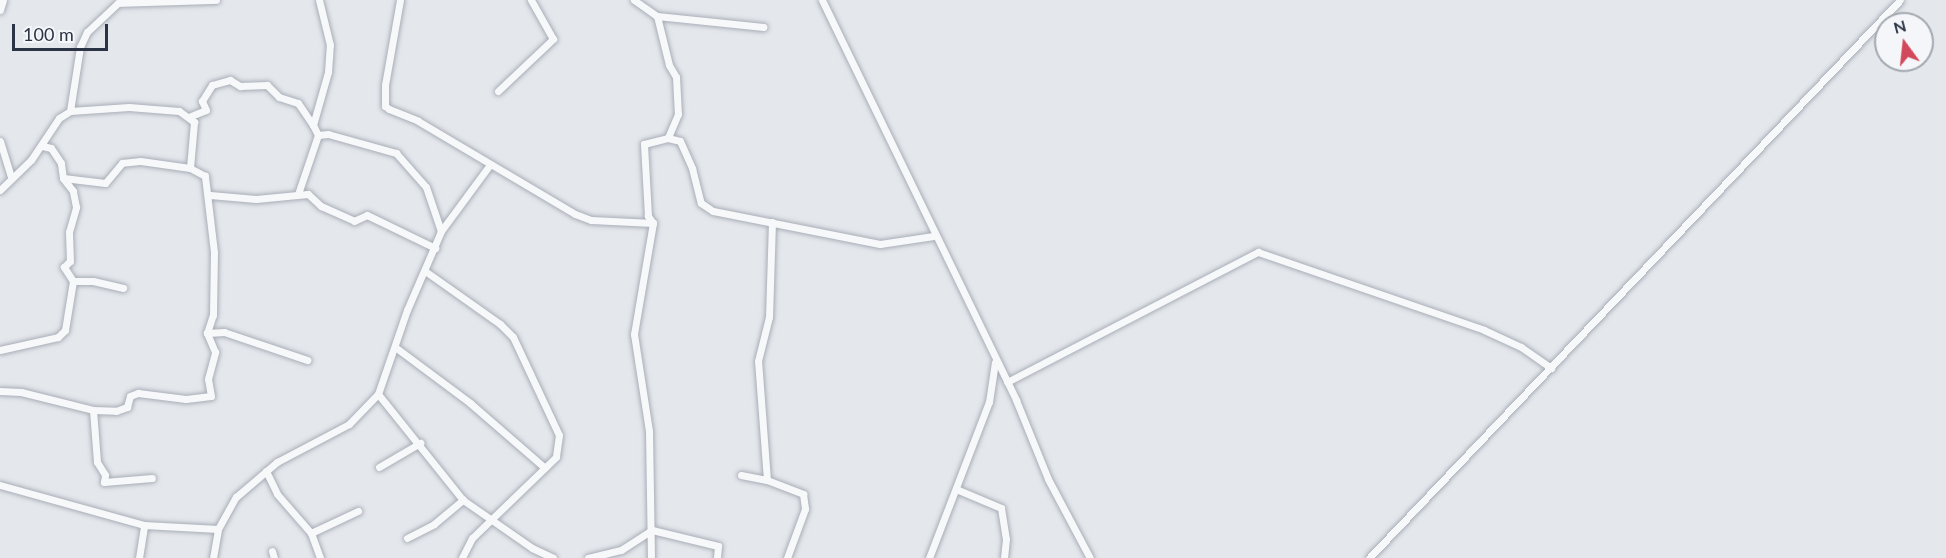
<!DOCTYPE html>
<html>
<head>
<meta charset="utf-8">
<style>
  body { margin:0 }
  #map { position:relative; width:1946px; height:558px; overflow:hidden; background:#e4e7ec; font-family:Lato,sans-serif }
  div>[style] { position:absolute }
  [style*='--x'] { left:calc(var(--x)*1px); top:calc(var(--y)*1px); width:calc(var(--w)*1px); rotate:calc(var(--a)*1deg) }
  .roads { filter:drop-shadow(0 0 2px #a9aeb7) drop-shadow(0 0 2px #a9aeb7) }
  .street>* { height:7px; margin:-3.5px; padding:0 3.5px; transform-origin:3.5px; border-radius:3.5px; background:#f7f8fa }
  span { translate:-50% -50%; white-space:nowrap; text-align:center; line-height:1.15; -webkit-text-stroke:6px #f4f6f9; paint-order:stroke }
  .north { position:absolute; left:1874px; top:12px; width:60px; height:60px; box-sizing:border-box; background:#f4f6f9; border:2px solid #a4a8b1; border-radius:50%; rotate:345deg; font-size:16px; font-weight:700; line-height:24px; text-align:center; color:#2b3445 }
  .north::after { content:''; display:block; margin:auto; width:21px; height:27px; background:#d1495b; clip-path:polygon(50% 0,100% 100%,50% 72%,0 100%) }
  .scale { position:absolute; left:12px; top:24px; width:96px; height:27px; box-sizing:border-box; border:3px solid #2b3445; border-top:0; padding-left:8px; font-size:18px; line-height:21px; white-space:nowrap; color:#2b3445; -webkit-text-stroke:4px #f4f6f9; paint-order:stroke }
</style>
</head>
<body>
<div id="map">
  <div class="roads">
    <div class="street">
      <div style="--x:400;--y:0;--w:86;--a:100"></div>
      <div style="--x:385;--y:85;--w:21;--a:90"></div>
      <div style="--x:385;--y:106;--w:5;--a:37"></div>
      <div style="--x:389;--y:109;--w:31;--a:22"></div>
      <div style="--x:418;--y:121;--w:182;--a:30.6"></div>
      <div style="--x:575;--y:214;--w:17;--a:21"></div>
      <div style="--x:591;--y:220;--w:62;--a:2.8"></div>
      <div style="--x:634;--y:0;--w:28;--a:35"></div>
      <div style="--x:657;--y:16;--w:107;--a:5.9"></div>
      <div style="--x:822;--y:0;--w:445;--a:64.1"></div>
      <div style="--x:1016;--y:400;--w:85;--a:67.9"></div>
      <div style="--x:1048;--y:479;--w:89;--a:62"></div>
      <div style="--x:0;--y:10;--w:10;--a:-73"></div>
      <div style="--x:657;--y:16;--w:50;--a:76.2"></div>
      <div style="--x:669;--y:65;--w:14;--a:60"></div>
      <div style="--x:676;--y:77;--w:37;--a:87"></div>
      <div style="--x:678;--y:114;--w:26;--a:113"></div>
      <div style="--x:498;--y:91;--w:76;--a:-43.4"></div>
      <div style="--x:553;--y:39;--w:45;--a:-119.4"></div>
      <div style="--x:70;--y:111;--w:59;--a:-3.9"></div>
      <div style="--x:129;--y:107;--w:50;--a:4.6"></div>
      <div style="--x:179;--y:111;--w:19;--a:36"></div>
      <div style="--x:194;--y:122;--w:46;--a:95"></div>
      <div style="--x:191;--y:116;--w:16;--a:-22"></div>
      <div style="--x:206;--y:110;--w:10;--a:-114"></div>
      <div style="--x:202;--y:101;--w:19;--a:-58"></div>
      <div style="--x:212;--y:85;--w:19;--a:-16"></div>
      <div style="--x:230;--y:80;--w:12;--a:31"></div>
      <div style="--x:240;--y:86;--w:27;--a:-2"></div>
      <div style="--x:267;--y:85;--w:17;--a:45"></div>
      <div style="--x:279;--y:97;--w:20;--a:18"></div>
      <div style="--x:298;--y:103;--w:27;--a:56"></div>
      <div style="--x:318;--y:135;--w:10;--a:-6"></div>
      <div style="--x:328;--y:134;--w:71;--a:15.6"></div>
      <div style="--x:396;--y:153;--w:45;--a:48.6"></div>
      <div style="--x:426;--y:187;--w:46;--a:71.2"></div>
      <div style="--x:0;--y:141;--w:39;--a:73"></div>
      <div style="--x:0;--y:190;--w:43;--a:-44.1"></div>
      <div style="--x:31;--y:160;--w:50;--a:-56.3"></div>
      <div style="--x:59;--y:118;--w:13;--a:-32"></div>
      <div style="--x:70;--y:111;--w:65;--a:-81.1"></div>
      <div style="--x:80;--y:47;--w:17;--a:-65"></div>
      <div style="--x:87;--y:32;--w:42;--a:-43.1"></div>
      <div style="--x:118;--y:3;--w:98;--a:-1.8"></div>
      <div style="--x:298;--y:194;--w:62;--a:-71.3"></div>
      <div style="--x:318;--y:135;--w:11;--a:-117"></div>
      <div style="--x:313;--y:125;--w:55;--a:-74.2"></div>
      <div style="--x:328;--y:72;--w:27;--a:-86"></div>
      <div style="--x:330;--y:45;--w:46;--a:-103.7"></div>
      <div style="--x:210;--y:195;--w:46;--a:5"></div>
      <div style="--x:256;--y:199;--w:52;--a:-5.5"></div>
      <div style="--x:308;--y:194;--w:18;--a:43"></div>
      <div style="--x:321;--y:206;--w:36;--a:24"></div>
      <div style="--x:354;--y:221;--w:14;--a:-25"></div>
      <div style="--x:367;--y:215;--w:76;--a:25.9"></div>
      <div style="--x:425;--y:271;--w:92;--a:35.2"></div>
      <div style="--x:500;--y:324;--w:18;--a:45"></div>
      <div style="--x:513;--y:337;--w:108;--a:64.9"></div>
      <div style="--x:559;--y:435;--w:22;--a:98"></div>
      <div style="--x:556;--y:457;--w:117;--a:136"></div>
      <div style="--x:472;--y:538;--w:22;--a:117"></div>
      <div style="--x:73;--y:281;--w:20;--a:0"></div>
      <div style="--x:93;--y:281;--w:31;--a:13"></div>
      <div style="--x:207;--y:333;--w:17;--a:-3"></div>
      <div style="--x:224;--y:332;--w:88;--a:18.6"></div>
      <div style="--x:395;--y:347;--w:94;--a:36.7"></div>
      <div style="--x:470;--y:403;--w:99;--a:40.9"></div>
      <div style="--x:0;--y:350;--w:59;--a:-12.6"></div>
      <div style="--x:58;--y:337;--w:10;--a:-45"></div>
      <div style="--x:65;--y:330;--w:50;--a:-80.7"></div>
      <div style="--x:73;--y:281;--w:17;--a:-123"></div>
      <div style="--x:64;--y:267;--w:8;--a:-45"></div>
      <div style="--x:70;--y:261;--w:29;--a:-92"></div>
      <div style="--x:69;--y:232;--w:26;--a:-74"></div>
      <div style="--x:76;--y:207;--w:16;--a:-101"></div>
      <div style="--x:73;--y:191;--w:16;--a:-128"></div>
      <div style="--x:63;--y:178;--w:15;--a:-98"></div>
      <div style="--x:61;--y:163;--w:18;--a:-124"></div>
      <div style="--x:51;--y:148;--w:9;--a:-167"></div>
      <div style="--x:1007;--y:382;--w:283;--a:-27.4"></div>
      <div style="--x:1258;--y:252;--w:239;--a:19"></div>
      <div style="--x:1484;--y:330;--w:41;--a:24.7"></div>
      <div style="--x:1521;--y:347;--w:37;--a:35"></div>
      <div style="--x:0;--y:391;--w:21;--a:3"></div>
      <div style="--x:21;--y:392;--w:74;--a:14"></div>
      <div style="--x:93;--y:410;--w:23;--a:2"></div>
      <div style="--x:116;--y:411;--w:12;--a:-20"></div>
      <div style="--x:127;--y:407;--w:11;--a:-75"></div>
      <div style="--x:130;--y:396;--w:9;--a:-21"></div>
      <div style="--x:138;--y:393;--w:48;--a:7.1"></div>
      <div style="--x:186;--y:399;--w:25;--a:-7"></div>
      <div style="--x:211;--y:396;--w:17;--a:-100"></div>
      <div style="--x:208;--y:379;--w:28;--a:-75"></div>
      <div style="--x:215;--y:352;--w:21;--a:-113"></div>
      <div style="--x:207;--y:333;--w:19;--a:-72"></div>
      <div style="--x:213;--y:315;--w:63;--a:-89.1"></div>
      <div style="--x:214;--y:252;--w:77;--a:-96.8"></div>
      <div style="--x:205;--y:176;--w:17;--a:-152"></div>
      <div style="--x:190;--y:168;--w:50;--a:-172"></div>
      <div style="--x:140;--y:161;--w:18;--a:174"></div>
      <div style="--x:122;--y:163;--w:26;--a:130"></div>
      <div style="--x:105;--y:183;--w:42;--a:-173.2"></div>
      <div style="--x:378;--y:394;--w:136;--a:51.3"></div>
      <div style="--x:463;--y:500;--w:84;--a:34.8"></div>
      <div style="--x:532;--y:548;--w:23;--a:25"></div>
      <div style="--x:93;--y:410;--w:52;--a:85.6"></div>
      <div style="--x:97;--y:462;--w:15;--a:58"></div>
      <div style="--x:105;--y:475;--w:7;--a:98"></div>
      <div style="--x:104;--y:482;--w:48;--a:-4.8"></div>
      <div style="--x:379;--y:467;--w:48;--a:-30.3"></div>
      <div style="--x:266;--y:471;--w:25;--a:64"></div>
      <div style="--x:277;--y:494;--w:52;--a:48.9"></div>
      <div style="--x:311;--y:533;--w:27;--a:70"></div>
      <div style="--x:741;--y:475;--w:26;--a:11"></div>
      <div style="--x:767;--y:480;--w:39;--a:21"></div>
      <div style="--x:803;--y:494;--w:15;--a:82"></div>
      <div style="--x:805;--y:509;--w:52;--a:110.2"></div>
      <div style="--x:767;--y:480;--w:119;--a:-94.3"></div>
      <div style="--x:758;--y:361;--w:45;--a:-76"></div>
      <div style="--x:769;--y:317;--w:95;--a:-88.2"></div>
      <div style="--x:0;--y:485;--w:149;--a:15.5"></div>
      <div style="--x:144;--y:525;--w:74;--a:3.1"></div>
      <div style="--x:956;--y:489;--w:49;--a:22.9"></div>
      <div style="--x:1001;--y:508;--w:31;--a:81"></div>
      <div style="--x:1006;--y:539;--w:19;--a:96"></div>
      <div style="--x:311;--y:533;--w:52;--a:-25.1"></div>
      <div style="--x:407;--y:538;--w:30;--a:-27"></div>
      <div style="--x:434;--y:524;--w:38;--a:-40"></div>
      <div style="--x:272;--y:551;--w:7;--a:74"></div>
      <div style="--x:139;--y:558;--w:33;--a:-81"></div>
      <div style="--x:213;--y:558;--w:29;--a:-80"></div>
      <div style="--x:218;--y:529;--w:37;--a:-61"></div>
      <div style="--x:236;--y:497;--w:54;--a:-40.5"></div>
      <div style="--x:277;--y:462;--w:81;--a:-27.8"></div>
      <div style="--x:349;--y:424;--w:42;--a:-46"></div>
      <div style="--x:378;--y:394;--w:89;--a:-71"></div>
      <div style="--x:407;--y:310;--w:86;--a:-66.7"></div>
      <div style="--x:441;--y:231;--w:81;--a:-53.6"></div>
      <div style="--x:588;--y:558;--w:34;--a:-14"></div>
      <div style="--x:621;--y:550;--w:37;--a:-33"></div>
      <div style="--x:652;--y:530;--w:68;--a:13.6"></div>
      <div style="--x:718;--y:546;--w:12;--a:95"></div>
      <div style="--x:651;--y:558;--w:127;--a:-90.9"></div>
      <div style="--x:649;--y:431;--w:98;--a:-98.8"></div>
      <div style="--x:634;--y:334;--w:113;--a:-80.3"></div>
      <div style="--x:653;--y:223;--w:9;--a:-126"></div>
      <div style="--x:648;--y:216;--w:72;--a:-93.2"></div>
      <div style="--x:644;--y:144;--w:25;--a:-14"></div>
      <div style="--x:668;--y:138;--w:12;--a:14"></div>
      <div style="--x:680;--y:141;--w:30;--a:66"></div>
      <div style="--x:692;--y:168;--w:36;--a:76"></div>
      <div style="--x:701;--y:203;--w:14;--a:34"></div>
      <div style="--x:713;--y:211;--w:170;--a:11.2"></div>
      <div style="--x:880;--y:244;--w:54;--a:-8.6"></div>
      <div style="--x:929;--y:558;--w:167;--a:-69"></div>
      <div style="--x:989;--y:402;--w:40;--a:-81.5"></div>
      <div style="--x:1369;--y:558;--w:770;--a:-46.42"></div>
    </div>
  </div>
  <div class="north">N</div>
  <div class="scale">100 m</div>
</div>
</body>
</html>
